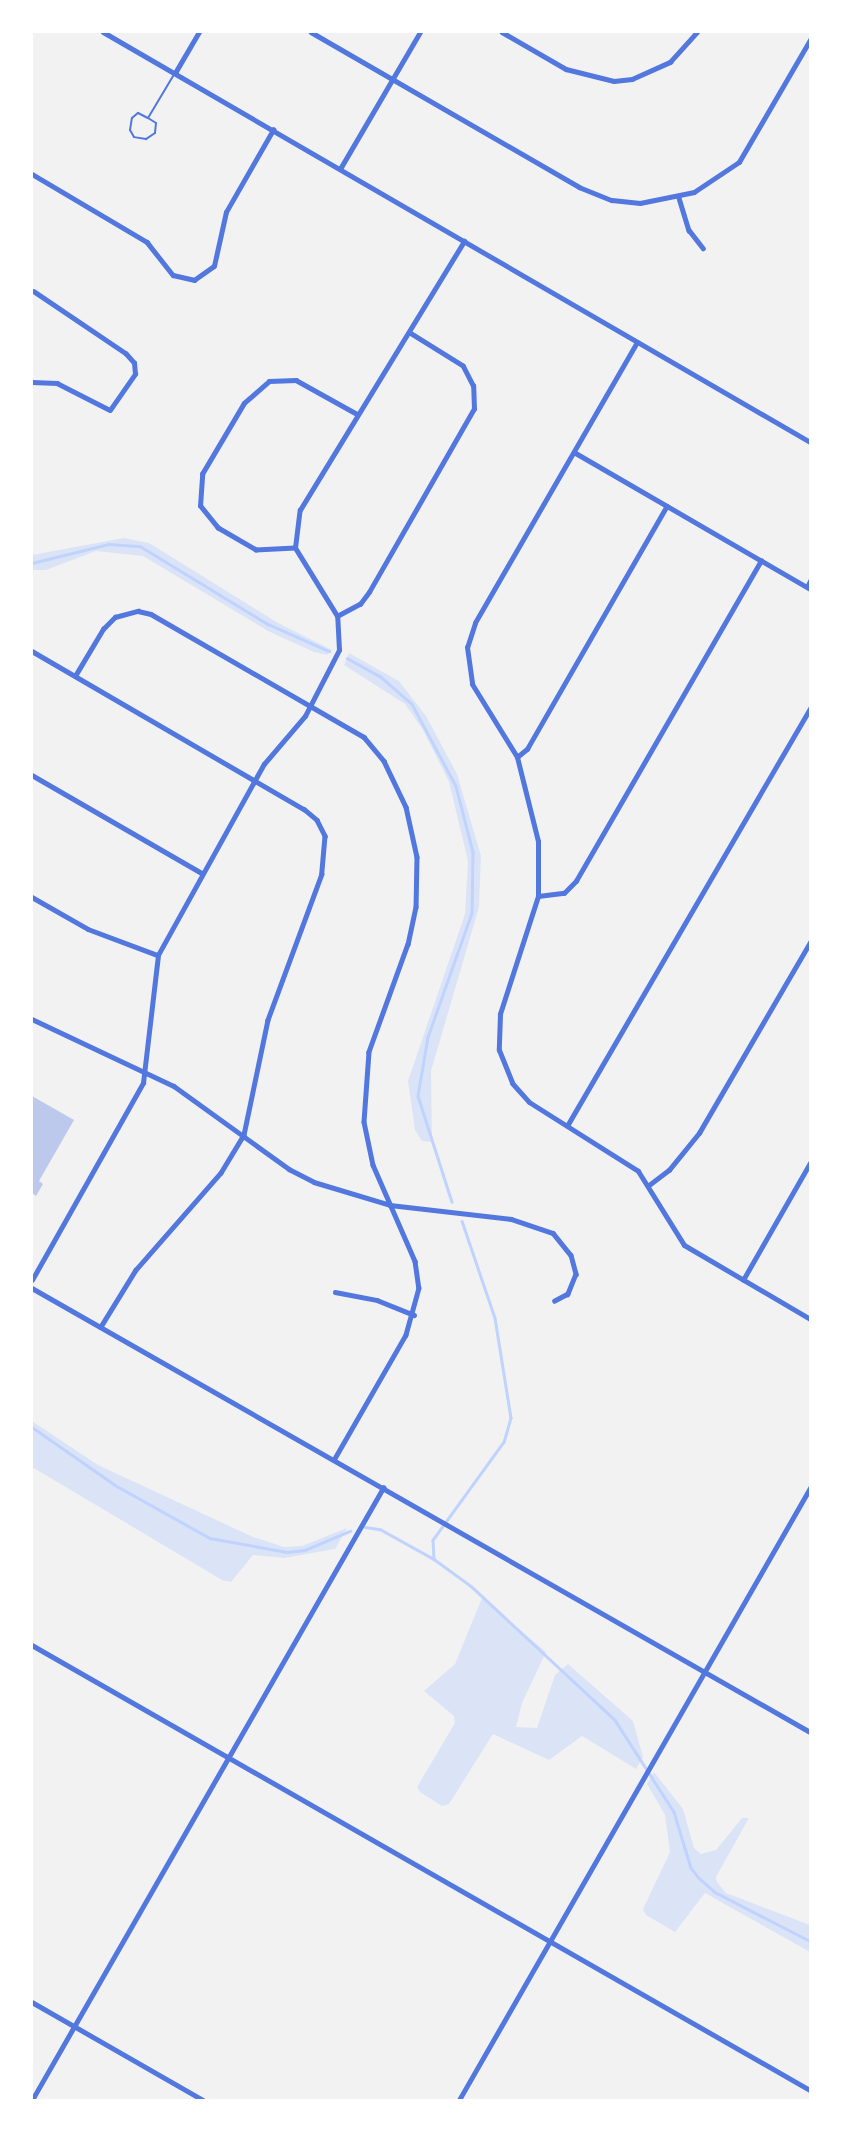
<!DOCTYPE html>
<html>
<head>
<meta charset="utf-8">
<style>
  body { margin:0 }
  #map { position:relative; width:842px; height:2132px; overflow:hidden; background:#f2f2f2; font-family:Figtree,sans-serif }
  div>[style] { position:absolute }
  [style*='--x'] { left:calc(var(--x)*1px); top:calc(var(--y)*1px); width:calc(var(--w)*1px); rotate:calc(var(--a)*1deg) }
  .green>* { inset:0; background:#dbe4f7 }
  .stream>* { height:2.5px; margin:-1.25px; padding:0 1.25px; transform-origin:1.25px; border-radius:1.25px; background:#bfd3fe }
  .building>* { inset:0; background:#bdc9ec }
  .service>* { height:2px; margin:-1px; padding:0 1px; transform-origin:1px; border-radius:1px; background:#5277de }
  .minor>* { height:4.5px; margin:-2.25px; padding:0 2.25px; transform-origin:2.25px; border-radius:2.25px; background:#5277de }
  .tertiary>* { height:5px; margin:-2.5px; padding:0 2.5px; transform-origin:2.5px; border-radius:2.5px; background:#5277de }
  span { translate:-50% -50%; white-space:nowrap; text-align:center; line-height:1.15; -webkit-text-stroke:5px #fff; paint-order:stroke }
  .frame { position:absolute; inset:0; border:33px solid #fff; pointer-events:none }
</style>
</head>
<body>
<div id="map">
  <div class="green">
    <div style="clip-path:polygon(124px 538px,149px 543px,278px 623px,332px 650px,327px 655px,314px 652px,268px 631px,143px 556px,96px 551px,46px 570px,32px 570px,32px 555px)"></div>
    <div style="clip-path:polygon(349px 653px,399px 681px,426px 716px,457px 774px,481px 856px,479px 907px,431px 1071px,432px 1142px,422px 1141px,415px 1130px,408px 1081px,465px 914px,468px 861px,449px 782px,423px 730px,405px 704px,344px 665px)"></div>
    <div style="clip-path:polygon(32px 1421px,98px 1465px,253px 1537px,284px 1547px,302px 1546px,347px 1528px,335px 1549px,284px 1558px,253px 1555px,231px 1582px,222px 1580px,32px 1467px)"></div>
    <div style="clip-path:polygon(482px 1598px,546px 1652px,522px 1703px,516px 1727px,537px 1728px,555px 1675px,568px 1664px,633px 1721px,643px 1757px,636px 1769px,582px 1736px,549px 1760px,493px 1734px,449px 1804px,442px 1806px,420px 1792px,417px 1787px,455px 1723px,454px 1716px,424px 1691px,455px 1664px)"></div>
    <div style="clip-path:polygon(654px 1772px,683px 1809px,694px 1848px,701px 1854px,716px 1850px,742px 1818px,749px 1818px,716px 1877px,717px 1882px,726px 1893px,810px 1925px,810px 1952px,705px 1893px,675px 1932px,646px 1915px,643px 1909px,670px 1852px,665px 1815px,647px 1784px)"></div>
  </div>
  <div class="stream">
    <div style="--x:32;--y:563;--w:79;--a:-13.9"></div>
    <div style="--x:109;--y:544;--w:31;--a:4"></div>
    <div style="--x:140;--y:546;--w:150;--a:31.4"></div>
    <div style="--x:268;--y:624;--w:67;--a:23.9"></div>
    <div style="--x:347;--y:658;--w:39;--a:29"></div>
    <div style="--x:381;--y:677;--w:41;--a:41.1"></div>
    <div style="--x:412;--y:704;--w:93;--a:61.8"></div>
    <div style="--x:456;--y:786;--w:68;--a:75.6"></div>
    <div style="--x:473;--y:852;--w:61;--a:90.9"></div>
    <div style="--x:472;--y:913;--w:132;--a:109.5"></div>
    <div style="--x:428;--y:1037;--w:60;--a:99.6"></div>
    <div style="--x:418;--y:1096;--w:111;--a:72.2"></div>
    <div style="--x:462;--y:1221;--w:102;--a:71.2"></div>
    <div style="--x:495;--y:1318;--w:101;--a:80.9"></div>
    <div style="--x:511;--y:1418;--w:25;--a:106"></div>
    <div style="--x:504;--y:1442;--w:121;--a:125.9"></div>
    <div style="--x:433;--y:1540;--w:19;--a:87"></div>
    <div style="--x:434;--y:1559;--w:46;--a:36.1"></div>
    <div style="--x:471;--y:1586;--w:197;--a:42.9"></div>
    <div style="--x:615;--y:1720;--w:109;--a:57.3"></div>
    <div style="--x:674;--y:1812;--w:59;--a:73.1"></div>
    <div style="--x:691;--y:1868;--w:13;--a:51"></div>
    <div style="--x:699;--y:1878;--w:21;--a:41"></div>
    <div style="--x:715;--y:1892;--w:107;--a:27.3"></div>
    <div style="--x:32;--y:1427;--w:101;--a:34.9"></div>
    <div style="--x:115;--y:1485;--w:109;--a:29.2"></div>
    <div style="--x:210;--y:1538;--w:78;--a:10.3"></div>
    <div style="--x:287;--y:1552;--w:18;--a:-6"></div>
    <div style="--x:305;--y:1550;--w:49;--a:-22.9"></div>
    <div style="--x:365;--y:1527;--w:15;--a:8"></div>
    <div style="--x:380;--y:1529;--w:62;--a:29.1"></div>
  </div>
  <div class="building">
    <div style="clip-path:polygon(32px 1096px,74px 1120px,39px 1181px,43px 1184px,36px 1196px,32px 1193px)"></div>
  </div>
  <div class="service">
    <div style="--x:148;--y:118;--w:9;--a:32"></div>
    <div style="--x:156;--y:123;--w:10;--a:96"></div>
    <div style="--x:155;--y:133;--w:11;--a:146"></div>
    <div style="--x:146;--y:139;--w:12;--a:-171"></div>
    <div style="--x:134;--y:137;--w:8;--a:-120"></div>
    <div style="--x:130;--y:130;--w:12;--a:-81"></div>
    <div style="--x:132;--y:118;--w:8;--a:-40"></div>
    <div style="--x:138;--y:113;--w:11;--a:27"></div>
    <div style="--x:148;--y:118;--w:49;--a:-59.2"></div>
  </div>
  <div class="minor">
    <div style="--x:311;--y:32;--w:310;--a:30"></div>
    <div style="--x:579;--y:187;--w:35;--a:22"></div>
    <div style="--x:612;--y:200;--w:28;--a:6"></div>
    <div style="--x:640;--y:203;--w:55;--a:-11.5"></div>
    <div style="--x:694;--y:192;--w:54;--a:-33.7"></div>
    <div style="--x:739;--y:162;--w:141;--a:-59.8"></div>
    <div style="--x:502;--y:32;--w:74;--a:30"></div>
    <div style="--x:566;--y:69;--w:49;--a:14"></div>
    <div style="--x:614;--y:81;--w:18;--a:-6"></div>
    <div style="--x:632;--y:79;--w:42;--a:-24.1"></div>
    <div style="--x:670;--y:62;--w:40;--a:-48"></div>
    <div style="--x:175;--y:73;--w:48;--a:-59.7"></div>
    <div style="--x:340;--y:169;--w:159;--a:-59.7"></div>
    <div style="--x:32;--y:174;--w:134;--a:30.6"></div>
    <div style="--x:147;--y:242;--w:42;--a:51.8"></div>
    <div style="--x:173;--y:275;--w:22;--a:13"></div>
    <div style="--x:194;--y:280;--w:24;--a:-35"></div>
    <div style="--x:214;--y:266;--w:55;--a:-77.5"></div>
    <div style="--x:226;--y:212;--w:95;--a:-60.2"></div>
    <div style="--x:679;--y:198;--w:34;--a:73"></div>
    <div style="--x:689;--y:230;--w:23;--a:52"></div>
    <div style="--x:32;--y:382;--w:25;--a:2"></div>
    <div style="--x:57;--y:383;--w:59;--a:27"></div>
    <div style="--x:110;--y:410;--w:44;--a:-55.2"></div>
    <div style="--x:135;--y:374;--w:11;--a:-95"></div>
    <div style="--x:134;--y:363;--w:12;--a:-132"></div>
    <div style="--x:126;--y:354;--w:111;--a:-146"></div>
    <div style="--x:574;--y:452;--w:273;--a:30.1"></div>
    <div style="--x:295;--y:548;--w:39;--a:177"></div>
    <div style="--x:256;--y:550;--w:44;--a:-149.9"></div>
    <div style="--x:218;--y:528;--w:28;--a:-129"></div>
    <div style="--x:200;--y:506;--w:32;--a:-86"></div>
    <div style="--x:202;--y:474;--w:82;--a:-59.4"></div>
    <div style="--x:244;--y:403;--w:33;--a:-41"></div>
    <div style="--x:269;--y:381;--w:27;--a:-2"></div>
    <div style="--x:296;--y:380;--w:70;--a:29.1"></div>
    <div style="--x:807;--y:587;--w:7;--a:-63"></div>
    <div style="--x:337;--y:616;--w:26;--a:-28"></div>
    <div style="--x:360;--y:604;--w:15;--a:-53"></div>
    <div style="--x:369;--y:592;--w:211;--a:-60.2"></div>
    <div style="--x:474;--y:409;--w:23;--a:-92"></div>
    <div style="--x:473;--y:386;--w:22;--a:-117"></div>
    <div style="--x:463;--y:366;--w:62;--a:-148.1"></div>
    <div style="--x:32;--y:651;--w:315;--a:30.2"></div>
    <div style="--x:304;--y:809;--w:17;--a:40"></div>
    <div style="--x:317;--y:820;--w:18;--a:63"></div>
    <div style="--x:325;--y:836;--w:38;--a:95"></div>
    <div style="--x:322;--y:874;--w:156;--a:110.3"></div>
    <div style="--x:268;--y:1020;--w:117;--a:101.8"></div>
    <div style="--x:244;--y:1135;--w:44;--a:121.2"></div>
    <div style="--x:221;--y:1173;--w:129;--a:131.2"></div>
    <div style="--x:136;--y:1270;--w:67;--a:121.6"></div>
    <div style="--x:75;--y:676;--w:55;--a:-59.2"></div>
    <div style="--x:103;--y:629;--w:17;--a:-45"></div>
    <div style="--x:115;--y:617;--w:24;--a:-15"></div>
    <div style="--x:138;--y:611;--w:13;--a:13"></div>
    <div style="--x:151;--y:614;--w:246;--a:30"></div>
    <div style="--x:364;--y:737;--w:31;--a:50"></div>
    <div style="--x:384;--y:761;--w:51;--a:64.4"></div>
    <div style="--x:406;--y:807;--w:51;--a:77.6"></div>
    <div style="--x:417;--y:857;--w:50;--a:91.1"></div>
    <div style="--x:416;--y:907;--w:38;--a:102"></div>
    <div style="--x:408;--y:944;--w:115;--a:109.9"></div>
    <div style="--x:369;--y:1052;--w:70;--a:94.1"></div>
    <div style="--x:364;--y:1122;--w:44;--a:78.2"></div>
    <div style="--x:373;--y:1165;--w:105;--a:66.4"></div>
    <div style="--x:415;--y:1261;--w:27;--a:82"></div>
    <div style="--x:419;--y:1288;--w:49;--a:105.5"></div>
    <div style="--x:406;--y:1335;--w:144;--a:119.9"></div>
    <div style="--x:517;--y:757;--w:13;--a:-39"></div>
    <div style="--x:527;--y:749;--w:280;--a:-60.1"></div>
    <div style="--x:32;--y:775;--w:196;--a:30"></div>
    <div style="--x:538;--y:896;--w:26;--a:-7"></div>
    <div style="--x:564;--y:893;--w:17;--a:-45"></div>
    <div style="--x:576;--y:881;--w:370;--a:-60"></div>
    <div style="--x:32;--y:897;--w:64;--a:29.7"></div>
    <div style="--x:88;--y:929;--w:74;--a:20.6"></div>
    <div style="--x:32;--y:1019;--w:157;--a:25.3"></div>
    <div style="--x:174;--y:1086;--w:142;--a:35.8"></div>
    <div style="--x:289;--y:1169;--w:28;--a:27"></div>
    <div style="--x:314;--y:1182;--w:79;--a:16.8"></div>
    <div style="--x:390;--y:1205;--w:122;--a:6.6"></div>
    <div style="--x:511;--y:1219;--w:44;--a:18.4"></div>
    <div style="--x:553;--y:1233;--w:28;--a:51"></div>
    <div style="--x:571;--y:1255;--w:20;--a:75"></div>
    <div style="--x:576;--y:1274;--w:22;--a:112"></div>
    <div style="--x:568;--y:1294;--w:15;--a:152"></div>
    <div style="--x:567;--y:1126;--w:484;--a:-59.8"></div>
    <div style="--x:649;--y:1185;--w:25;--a:-37"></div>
    <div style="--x:669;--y:1170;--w:48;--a:-51"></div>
    <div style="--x:699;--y:1133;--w:221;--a:-59.8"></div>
    <div style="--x:32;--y:1280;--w:226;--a:-60.6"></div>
    <div style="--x:143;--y:1083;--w:129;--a:-83.3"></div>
    <div style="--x:158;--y:955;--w:218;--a:-61"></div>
    <div style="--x:264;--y:764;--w:63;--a:-49.5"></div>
    <div style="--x:305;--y:716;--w:74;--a:-62.7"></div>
    <div style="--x:339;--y:650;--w:34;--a:-93"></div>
    <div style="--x:337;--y:616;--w:80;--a:-121.7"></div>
    <div style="--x:295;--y:548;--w:38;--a:-83"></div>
    <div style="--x:300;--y:510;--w:315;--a:-58.6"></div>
    <div style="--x:743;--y:1280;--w:135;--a:-60.2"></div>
    <div style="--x:32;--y:1288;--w:896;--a:29.71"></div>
    <div style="--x:335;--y:1292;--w:43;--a:10.8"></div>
    <div style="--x:377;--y:1300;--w:40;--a:22"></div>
    <div style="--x:32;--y:1645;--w:896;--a:29.77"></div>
    <div style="--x:32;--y:2002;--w:197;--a:29.8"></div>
    <div style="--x:32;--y:2100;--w:706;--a:-60.16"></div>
    <div style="--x:459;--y:2100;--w:706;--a:-60.16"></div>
  </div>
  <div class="tertiary">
    <div style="--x:103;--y:32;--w:817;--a:30.11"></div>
    <div style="--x:637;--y:342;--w:324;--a:120"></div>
    <div style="--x:475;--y:623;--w:25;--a:108"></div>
    <div style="--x:467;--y:647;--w:37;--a:82"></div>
    <div style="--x:472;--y:684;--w:86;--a:58.3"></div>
    <div style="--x:517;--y:757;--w:87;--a:76"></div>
    <div style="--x:538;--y:841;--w:55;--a:90"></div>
    <div style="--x:538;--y:896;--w:124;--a:107.9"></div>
    <div style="--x:500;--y:1014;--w:36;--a:92"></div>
    <div style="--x:499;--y:1050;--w:35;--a:68"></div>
    <div style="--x:512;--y:1083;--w:25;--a:48"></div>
    <div style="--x:529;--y:1102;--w:129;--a:32.3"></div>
    <div style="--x:638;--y:1171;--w:87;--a:58.1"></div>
    <div style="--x:684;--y:1245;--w:146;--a:30.4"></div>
  </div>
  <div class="frame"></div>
</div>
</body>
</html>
